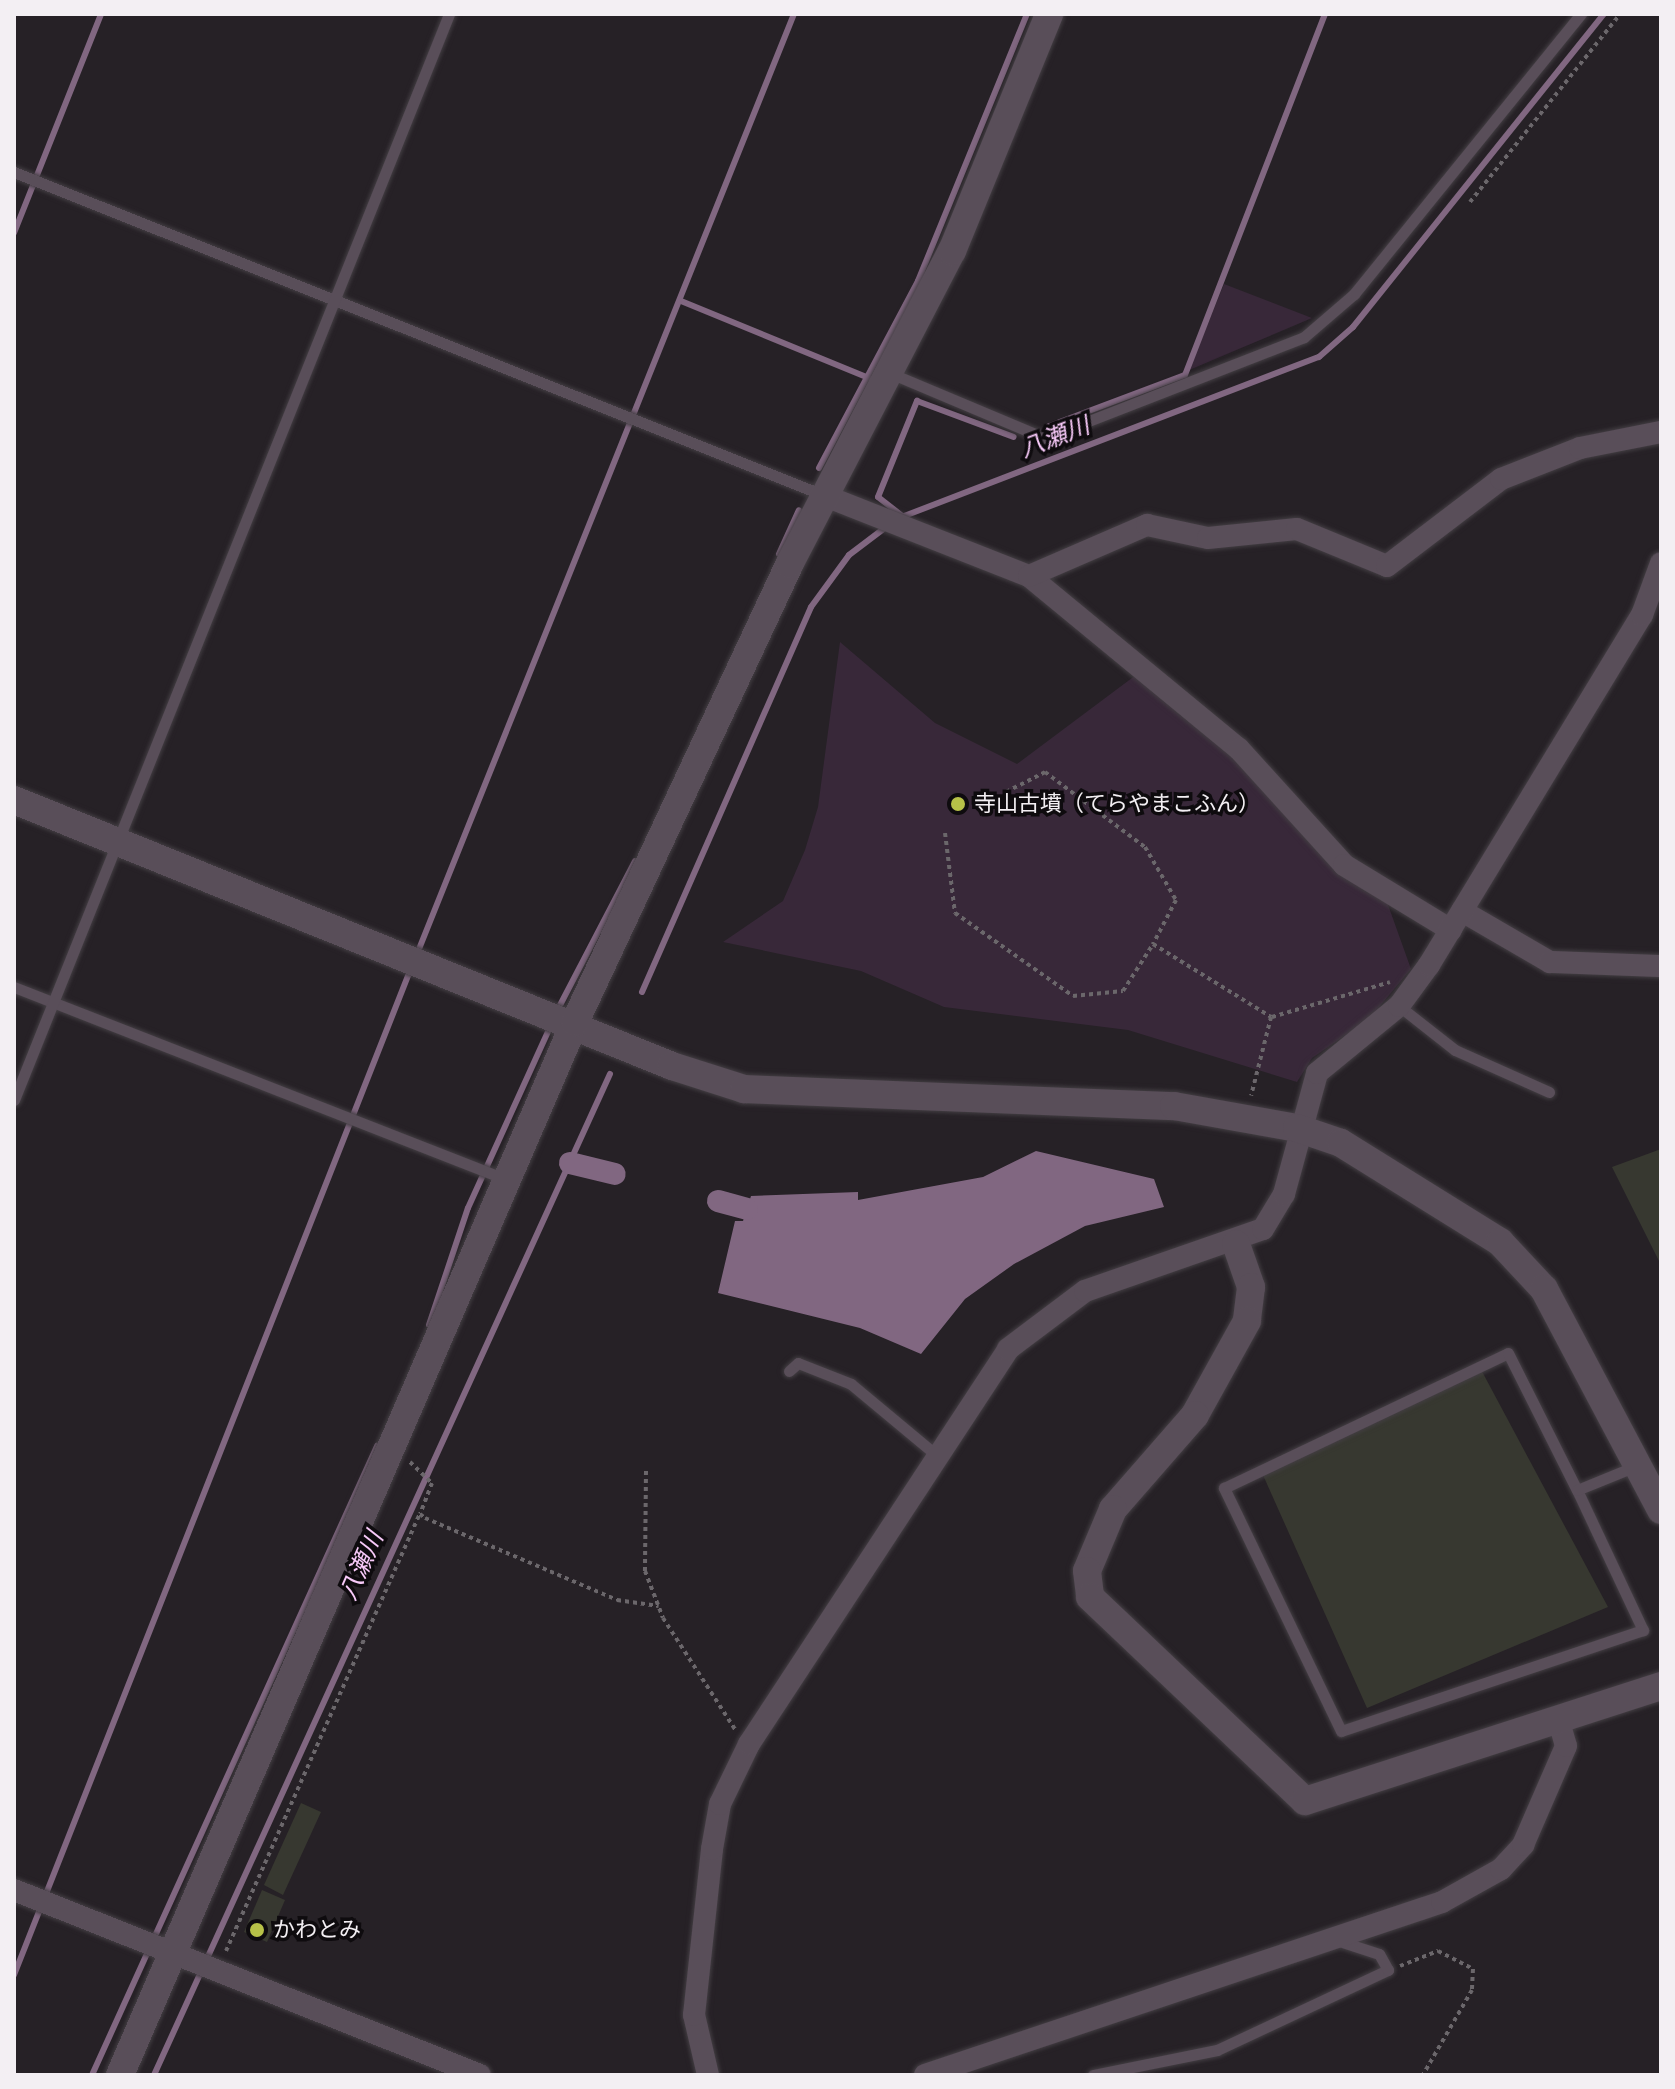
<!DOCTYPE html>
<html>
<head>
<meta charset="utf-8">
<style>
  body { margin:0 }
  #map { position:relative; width:1675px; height:2089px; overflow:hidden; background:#262126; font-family:Roboto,"Noto Sans JP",sans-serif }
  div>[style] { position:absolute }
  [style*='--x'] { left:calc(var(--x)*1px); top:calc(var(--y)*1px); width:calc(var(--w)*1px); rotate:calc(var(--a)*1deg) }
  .green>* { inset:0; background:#382839 }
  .water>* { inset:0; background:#816781 }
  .stream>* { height:6px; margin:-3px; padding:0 3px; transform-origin:3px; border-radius:3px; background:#816781 }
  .canal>* { height:22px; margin:-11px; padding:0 11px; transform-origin:11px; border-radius:11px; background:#816781 }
  .building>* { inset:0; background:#373830 }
  .path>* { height:4px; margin-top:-2px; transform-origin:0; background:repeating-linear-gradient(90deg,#6b676b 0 4px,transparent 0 8px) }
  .roads { filter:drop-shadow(0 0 2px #433e43) drop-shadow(0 0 2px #433e43) }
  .service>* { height:11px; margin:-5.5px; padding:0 5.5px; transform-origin:5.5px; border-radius:5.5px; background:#594e59 }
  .minor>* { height:22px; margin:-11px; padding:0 11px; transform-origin:11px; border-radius:11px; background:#594e59 }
  .tertiary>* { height:28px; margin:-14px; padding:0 14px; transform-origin:14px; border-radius:14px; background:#594e59 }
  .dots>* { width:22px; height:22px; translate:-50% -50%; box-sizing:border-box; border:4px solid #0e0b0e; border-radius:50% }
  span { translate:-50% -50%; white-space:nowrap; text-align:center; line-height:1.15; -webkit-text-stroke:7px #0e0b0e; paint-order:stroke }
  .poi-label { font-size:22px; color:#f3eff3 }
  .left { translate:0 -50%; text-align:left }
  .water-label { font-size:24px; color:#f8caf9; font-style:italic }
  .frame { position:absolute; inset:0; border:16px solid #f3eff3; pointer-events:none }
</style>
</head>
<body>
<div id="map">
  <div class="green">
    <div style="clip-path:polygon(1224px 284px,1312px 318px,1189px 370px)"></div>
    <div style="clip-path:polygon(840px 642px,935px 723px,1017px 764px,1136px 675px,1231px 753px,1387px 902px,1411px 969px,1369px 1019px,1312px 1058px,1297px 1082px,1128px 1030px,944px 1007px,861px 971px,723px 942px,783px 901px,805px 850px,818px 807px)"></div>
  </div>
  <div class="water">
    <div style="clip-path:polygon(1036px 1151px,1154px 1179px,1164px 1207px,1085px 1226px,1014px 1264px,965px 1299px,921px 1354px,860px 1328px,718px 1293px,735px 1221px,743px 1221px,751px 1196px,858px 1192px,858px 1200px,983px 1177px)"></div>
  </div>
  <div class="stream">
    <div style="--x:14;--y:233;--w:236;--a:-68.3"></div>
    <div style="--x:681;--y:301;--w:203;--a:22.3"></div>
    <div style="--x:1049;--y:426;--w:145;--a:-20.6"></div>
    <div style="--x:1185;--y:375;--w:387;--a:-68.8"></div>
    <div style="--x:819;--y:468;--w:212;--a:-62.1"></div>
    <div style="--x:918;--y:281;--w:288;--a:-67.8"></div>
    <div style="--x:901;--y:515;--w:29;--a:-142"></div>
    <div style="--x:878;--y:497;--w:104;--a:-67.9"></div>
    <div style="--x:917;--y:401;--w:103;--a:20.4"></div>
    <div style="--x:899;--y:518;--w:450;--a:-21"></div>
    <div style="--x:1319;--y:357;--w:45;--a:-41.4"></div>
    <div style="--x:1353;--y:327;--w:401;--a:-51.3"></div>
    <div style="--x:779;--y:554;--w:48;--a:-65.6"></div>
    <div style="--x:417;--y:954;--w:1013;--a:-68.15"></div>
    <div style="--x:642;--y:992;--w:420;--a:-66.3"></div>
    <div style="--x:811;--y:607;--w:64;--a:-53.8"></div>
    <div style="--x:849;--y:555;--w:46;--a:-37.1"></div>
    <div style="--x:557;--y:1011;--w:169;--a:-62.5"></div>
    <div style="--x:429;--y:1325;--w:123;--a:-71.6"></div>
    <div style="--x:468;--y:1208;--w:201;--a:-65.6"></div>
    <div style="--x:14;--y:1975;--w:1082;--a:-68.48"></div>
    <div style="--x:92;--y:2075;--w:691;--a:-65.62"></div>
    <div style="--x:154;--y:2075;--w:1100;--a:-65.51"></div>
  </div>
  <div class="canal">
    <div style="--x:570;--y:1163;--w:46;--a:13.7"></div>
    <div style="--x:718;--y:1201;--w:30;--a:15"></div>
  </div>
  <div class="building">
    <div style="clip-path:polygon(1661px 1149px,1661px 1265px,1612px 1167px)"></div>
    <div style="clip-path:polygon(1478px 1364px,1608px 1607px,1367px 1708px,1263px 1475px)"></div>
    <div style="clip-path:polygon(301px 1803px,321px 1812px,283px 1895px,264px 1885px)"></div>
    <div style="clip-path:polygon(262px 1890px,285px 1900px,267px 1942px,244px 1932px)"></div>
  </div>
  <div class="path">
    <div style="--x:1470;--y:202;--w:241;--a:-51.4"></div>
    <div style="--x:1006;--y:792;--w:44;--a:-27.1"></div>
    <div style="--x:1045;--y:772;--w:125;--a:36.9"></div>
    <div style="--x:1145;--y:847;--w:61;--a:59.7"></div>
    <div style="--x:1176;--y:900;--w:50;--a:117.6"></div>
    <div style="--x:945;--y:833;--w:81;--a:82.9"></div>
    <div style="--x:955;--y:913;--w:144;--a:35.1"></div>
    <div style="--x:1073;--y:996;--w:50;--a:-5.7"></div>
    <div style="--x:1123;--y:991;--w:56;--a:-57.4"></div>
    <div style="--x:1153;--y:944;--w:139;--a:31.7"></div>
    <div style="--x:1271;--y:1017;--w:81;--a:104.2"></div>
    <div style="--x:1272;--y:1017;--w:123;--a:-16.5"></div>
    <div style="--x:410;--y:1462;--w:30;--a:44"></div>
    <div style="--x:432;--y:1483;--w:33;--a:111"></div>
    <div style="--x:420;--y:1514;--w:6;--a:39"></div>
    <div style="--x:425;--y:1518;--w:209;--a:23.1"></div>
    <div style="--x:617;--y:1600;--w:42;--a:8.1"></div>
    <div style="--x:646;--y:1471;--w:100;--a:90.6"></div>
    <div style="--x:645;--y:1571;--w:50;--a:69"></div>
    <div style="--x:663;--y:1618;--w:135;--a:57.1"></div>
    <div style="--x:226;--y:1951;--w:478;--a:-66.1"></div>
    <div style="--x:1400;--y:1966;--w:41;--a:-21.5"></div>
    <div style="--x:1438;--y:1951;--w:39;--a:27"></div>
    <div style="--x:1473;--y:1969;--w:21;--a:93"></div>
    <div style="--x:1472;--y:1990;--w:98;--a:120"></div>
  </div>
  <div class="roads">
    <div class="service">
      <div style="--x:14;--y:172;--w:871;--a:21.76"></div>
      <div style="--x:890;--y:373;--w:168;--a:22.8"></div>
      <div style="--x:1045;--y:438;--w:278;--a:-21.3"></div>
      <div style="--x:1304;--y:337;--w:66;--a:-40.7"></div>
      <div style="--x:1354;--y:294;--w:360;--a:-51"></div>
      <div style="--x:14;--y:987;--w:527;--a:21.36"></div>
      <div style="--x:1399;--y:1006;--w:71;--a:38.2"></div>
      <div style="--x:1455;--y:1050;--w:103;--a:24.1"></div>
      <div style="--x:14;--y:1100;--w:1170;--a:-68.17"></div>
      <div style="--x:789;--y:1371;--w:12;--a:-42"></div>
      <div style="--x:798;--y:1363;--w:57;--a:21.6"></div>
      <div style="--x:851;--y:1384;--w:109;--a:39.8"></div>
      <div style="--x:1577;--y:1490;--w:155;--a:64.8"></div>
      <div style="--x:1643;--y:1630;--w:318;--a:161.5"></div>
      <div style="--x:1341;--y:1731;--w:270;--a:-115.7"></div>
      <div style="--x:1224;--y:1488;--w:314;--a:-25.4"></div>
      <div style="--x:1508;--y:1353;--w:153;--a:63.3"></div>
      <div style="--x:1577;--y:1490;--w:64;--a:-22.1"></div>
      <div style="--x:1093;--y:2075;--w:126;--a:-11.4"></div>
      <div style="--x:1217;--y:2050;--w:189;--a:-25.1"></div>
      <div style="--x:1388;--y:1970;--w:18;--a:-119"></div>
      <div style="--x:1379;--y:1954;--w:45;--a:-162"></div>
    </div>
    <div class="minor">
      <div style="--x:823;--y:495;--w:221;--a:21.5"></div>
      <div style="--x:1029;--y:576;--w:272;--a:39.5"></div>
      <div style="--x:1239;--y:749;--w:156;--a:47.8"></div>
      <div style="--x:1344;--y:865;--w:125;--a:31.3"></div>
      <div style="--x:1029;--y:576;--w:129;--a:-23.4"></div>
      <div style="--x:1147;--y:525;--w:62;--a:12"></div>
      <div style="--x:1208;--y:538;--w:89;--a:-5.8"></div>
      <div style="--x:1297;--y:529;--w:97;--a:22.3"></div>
      <div style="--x:1387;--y:566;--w:143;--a:-37.3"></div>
      <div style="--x:1501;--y:479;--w:85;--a:-21.4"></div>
      <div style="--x:1580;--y:448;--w:83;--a:-11.2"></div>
      <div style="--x:1462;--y:911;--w:102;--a:30.1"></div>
      <div style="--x:1550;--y:962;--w:111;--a:2.1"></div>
      <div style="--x:14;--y:1890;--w:501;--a:21.65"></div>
      <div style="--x:708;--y:2075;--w:62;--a:-103.1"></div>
      <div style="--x:694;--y:2015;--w:167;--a:-83.8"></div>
      <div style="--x:712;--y:1849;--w:46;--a:-79.9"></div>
      <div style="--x:720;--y:1804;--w:67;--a:-64.2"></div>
      <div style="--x:749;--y:1744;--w:472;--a:-56.7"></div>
      <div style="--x:1008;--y:1349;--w:96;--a:-37"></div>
      <div style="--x:1085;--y:1291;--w:188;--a:-19.2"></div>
      <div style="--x:1263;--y:1229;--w:41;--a:-59"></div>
      <div style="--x:1284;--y:1194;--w:125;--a:-74.7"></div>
      <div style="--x:1317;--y:1073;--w:106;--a:-39.3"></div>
      <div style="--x:1399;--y:1006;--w:51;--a:-53.8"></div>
      <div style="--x:1429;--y:965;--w:410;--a:-58.7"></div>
      <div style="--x:1642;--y:615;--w:55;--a:-69.9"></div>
      <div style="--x:925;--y:2075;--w:545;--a:-18.5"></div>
      <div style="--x:1442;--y:1902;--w:68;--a:-29.2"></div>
      <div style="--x:1501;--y:1869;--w:33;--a:-47"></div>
      <div style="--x:1523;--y:1845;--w:108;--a:-66.5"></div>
      <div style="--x:1566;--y:1746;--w:25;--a:-106"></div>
    </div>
    <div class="tertiary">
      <div style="--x:14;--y:800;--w:710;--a:22.01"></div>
      <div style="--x:672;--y:1066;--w:76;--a:17.7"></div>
      <div style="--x:744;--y:1089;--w:430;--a:2.3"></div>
      <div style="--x:1174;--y:1106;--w:125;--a:10.1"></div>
      <div style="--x:1297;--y:1128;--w:46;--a:18.8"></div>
      <div style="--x:1341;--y:1143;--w:187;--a:31.9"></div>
      <div style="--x:1500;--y:1242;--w:64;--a:46.9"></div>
      <div style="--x:1544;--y:1289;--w:250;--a:62.1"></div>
      <div style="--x:1236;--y:1244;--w:46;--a:70.8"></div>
      <div style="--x:1251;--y:1287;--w:34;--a:97"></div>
      <div style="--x:1247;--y:1321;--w:107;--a:119"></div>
      <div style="--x:1195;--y:1415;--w:125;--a:131.1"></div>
      <div style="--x:1113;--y:1509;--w:67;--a:112.8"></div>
      <div style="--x:1087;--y:1571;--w:26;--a:83"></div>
      <div style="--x:1090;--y:1597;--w:296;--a:43.5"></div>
      <div style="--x:1305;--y:1801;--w:374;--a:-17.9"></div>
      <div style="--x:120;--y:2075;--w:1147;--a:-66.63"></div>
      <div style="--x:575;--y:1022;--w:507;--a:-64.9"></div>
      <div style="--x:790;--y:563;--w:352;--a:-62.6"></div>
      <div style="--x:952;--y:251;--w:256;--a:-67.7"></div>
    </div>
  </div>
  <div class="dots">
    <div style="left:958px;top:804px;background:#b7c148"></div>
    <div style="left:257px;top:1930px;background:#b7c148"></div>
  </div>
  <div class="poi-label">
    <span class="left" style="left:974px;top:804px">寺山古墳（てらやまこふん）</span>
    <span class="left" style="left:273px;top:1930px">かわとみ</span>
  </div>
  <div class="water-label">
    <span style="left:1055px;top:438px;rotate:-21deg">八瀬川</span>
    <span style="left:362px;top:1566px;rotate:-66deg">八瀬川</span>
  </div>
  <div class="frame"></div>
</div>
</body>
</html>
